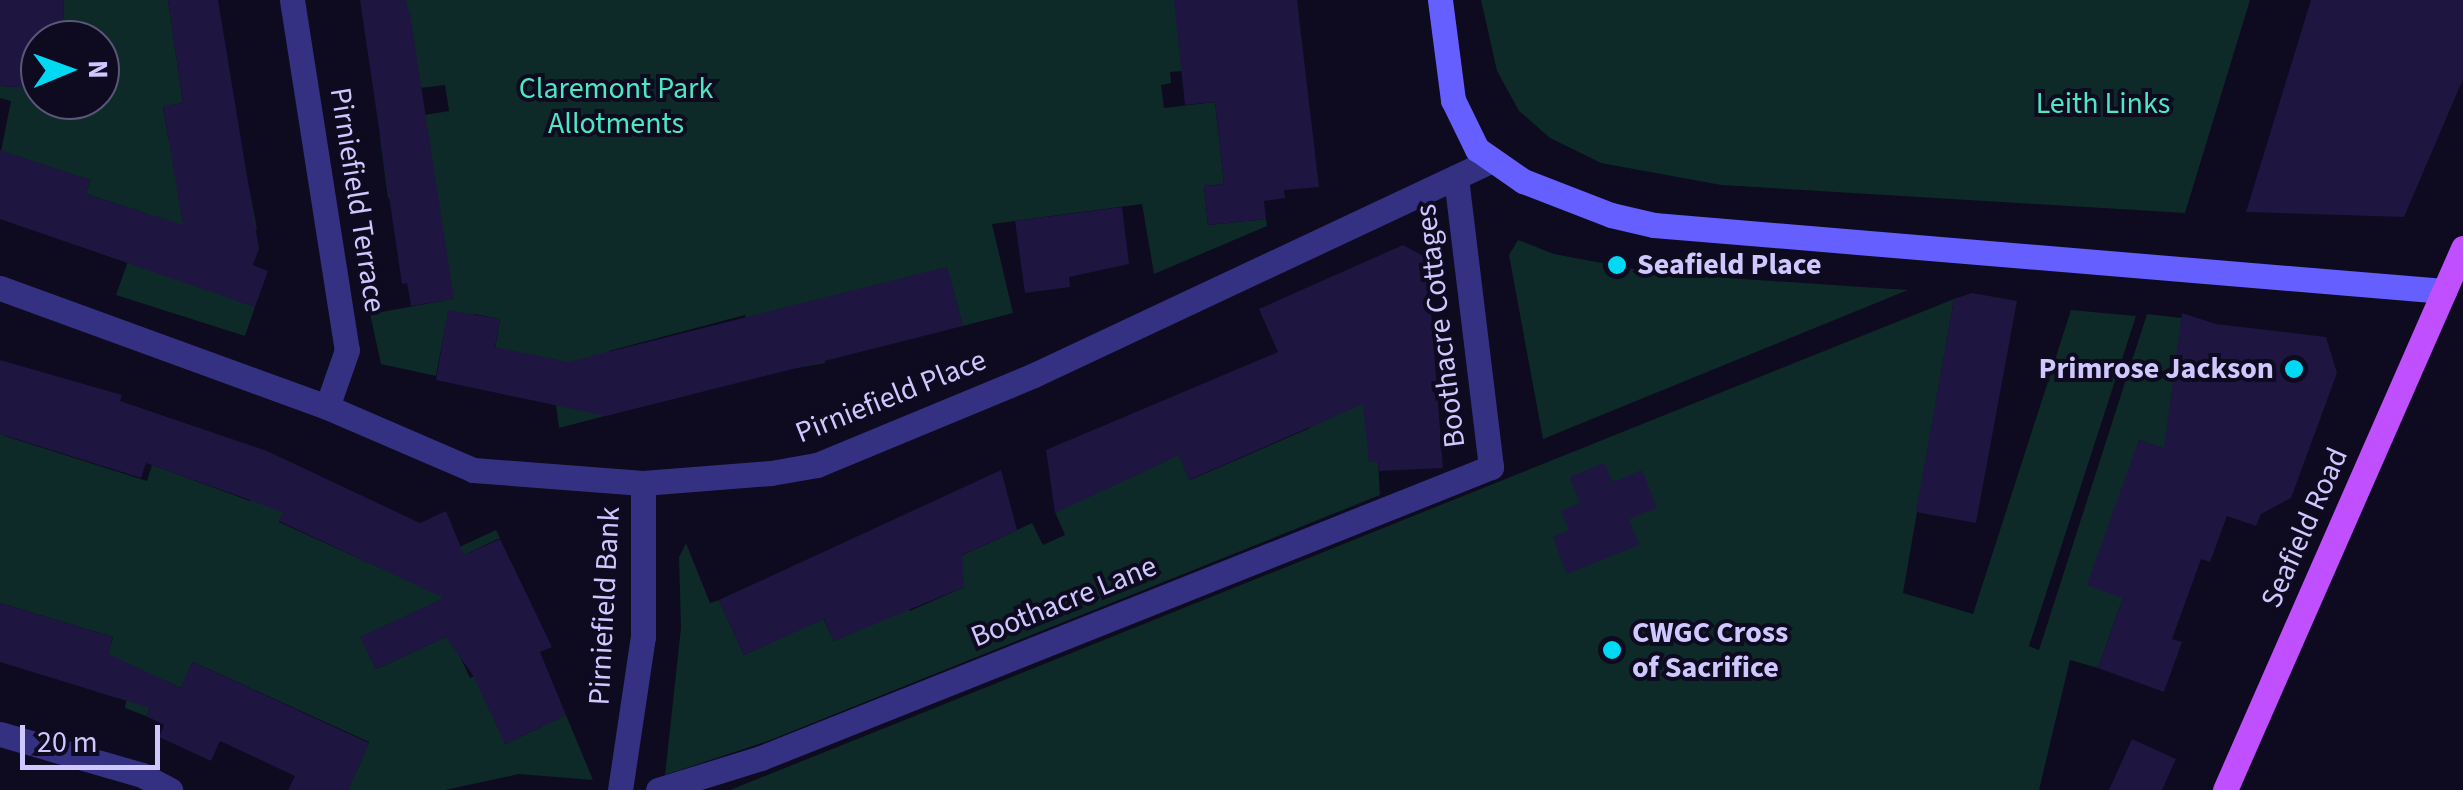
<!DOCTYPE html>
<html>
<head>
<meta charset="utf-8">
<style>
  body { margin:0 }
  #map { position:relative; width:2463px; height:790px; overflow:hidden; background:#0e0a1f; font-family:"Source Sans 3",sans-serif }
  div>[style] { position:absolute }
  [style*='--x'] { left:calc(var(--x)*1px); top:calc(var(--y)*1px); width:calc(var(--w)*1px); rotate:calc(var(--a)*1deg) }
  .green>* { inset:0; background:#0d2928 }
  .building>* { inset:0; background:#1e1541 }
  .street>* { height:25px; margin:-12.5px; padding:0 12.5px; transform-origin:12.5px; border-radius:12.5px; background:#353182 }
  .secondary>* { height:25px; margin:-12.5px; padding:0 12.5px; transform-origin:12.5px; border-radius:12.5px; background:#655fff }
  .primary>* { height:25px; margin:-12.5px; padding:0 12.5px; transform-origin:12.5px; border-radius:12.5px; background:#bf4fff }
  .dots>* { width:28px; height:28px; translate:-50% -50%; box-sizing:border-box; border:5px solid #0e0a1f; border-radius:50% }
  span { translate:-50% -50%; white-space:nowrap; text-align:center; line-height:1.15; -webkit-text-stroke:8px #0e0a1f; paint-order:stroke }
  .park-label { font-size:30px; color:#4be8c2 }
  .street-label { font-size:30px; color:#cfc8ff }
  .poi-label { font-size:30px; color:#cfc8ff; font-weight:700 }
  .left { translate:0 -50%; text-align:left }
  .right { translate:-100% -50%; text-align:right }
  .north { position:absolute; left:20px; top:20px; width:100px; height:100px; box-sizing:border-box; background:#0e0a1f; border:2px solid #5b5679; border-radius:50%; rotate:89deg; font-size:28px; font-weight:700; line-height:40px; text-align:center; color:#cfc8ff }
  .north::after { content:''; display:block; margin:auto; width:35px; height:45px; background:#00d9f3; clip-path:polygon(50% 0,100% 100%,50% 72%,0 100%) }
  .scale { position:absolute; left:20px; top:725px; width:140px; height:45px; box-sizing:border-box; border:5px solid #cfc8ff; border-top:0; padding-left:12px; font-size:30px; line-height:35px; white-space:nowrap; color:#cfc8ff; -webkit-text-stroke:8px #0e0a1f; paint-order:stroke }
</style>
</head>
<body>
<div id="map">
  <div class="green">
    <div style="clip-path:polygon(64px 0,168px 0,183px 103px,163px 107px,169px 141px,200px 196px,249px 187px,257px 229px,210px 215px,186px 282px,255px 307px,245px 336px,116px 295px,145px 213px,86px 194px,90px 180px,1px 151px,11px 101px,0 98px,0 86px,40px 88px,40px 100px,100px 100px,100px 40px,62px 40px)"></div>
    <div style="clip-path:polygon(405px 0,1175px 0,1197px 70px,1170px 72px,1171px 83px,1161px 85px,1164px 108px,1215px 102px,1224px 184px,1204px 186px,1208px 225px,1266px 219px,1267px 226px,1154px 274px,1142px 204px,992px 224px,1013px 313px,963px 326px,947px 268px,809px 304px,825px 363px,762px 374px,745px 315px,609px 351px,624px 411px,559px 428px,550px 360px,495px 349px,500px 319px,474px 314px,471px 327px,446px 323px,436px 376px,381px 364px,370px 314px,442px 301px,436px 191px,388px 198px,380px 138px,425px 132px,424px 115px,449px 111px,445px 85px,420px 88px)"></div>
    <div style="clip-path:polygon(1481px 0,2250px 0,2185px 213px,1721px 185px,1601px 163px,1550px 138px,1519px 111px,1497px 71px)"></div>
    <div style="clip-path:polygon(1518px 240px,1554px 254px,1655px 273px,1908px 290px,1543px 439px,1509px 255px)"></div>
    <div style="clip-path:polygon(1954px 299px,1903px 593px,1973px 614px,2071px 310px,2136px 316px,2029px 646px,2039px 650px,2147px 314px,2182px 318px,2194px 459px,2139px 440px,2123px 598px,2098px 668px,2070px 660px,2039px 790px,730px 790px)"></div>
    <div style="clip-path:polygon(1363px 322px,1369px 462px,1378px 461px,1380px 495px,768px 741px,665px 775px,681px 628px,679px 557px,686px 543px,710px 603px,719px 600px,744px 655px,823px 618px,834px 641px,857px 630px,896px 585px,910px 611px,964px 587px,952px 560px,1032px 523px,1043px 545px,1065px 535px,1055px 512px,1168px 460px,1157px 404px,1190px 480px,1310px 428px)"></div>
    <div style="clip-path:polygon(0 408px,5px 436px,147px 481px,152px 465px,250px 501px,258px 489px,288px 502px,279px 522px,369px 563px,416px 567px,496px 530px,500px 538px,462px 556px,474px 584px,361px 638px,376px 669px,450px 635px,470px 678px,479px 674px,505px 744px,566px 715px,593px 780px,519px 774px,445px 790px,348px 790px,369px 742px,193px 662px,181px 688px,163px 680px,146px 716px,125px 708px,126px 700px,97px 692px,113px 637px,0 603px)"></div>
  </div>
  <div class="building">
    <div style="clip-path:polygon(0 0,64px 0,62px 40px,40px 40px,40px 88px,0 86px)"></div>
    <div style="clip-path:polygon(168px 0,218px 0,259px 249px,253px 265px,268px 271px,255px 307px,0 219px,0 150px,90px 180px,86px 194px,183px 225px,163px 106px,183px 103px)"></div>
    <div style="clip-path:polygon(360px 0,405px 0,410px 14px,454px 299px,411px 306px,407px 283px,402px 284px)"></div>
    <div style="clip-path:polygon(1174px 0,1297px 0,1319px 187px,1284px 190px,1285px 198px,1264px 201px,1266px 219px,1208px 225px,1204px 186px,1224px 184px,1215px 102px,1185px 105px)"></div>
    <div style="clip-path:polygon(2311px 0,2463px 0,2463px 79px,2404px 217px,2246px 212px)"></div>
    <div style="clip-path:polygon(1122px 207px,1129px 264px,1069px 277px,1070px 287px,1025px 293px,1015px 221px)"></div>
    <div style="clip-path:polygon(1403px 245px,1427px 258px,1443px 468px,1379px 471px,1378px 461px,1369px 462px,1363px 404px,1189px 480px,1179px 455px,1055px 513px,1046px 450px,1278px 352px,1259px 309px)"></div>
    <div style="clip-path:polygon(947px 267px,963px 326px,606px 416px,436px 380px,448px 310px,500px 319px,495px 347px,568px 362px)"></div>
    <div style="clip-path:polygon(1972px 293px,2017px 301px,1976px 523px,1916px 512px,1954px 299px)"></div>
    <div style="clip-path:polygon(2182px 313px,2216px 324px,2326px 337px,2337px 373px,2291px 498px,2261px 514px,2256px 526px,2227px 516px,2210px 562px,2201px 559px,2172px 639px,2182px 642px,2164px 692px,2098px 668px,2123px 598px,2087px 585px,2139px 440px,2164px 448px)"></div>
    <div style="clip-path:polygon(0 360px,122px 395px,120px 401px,267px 451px,420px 523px,446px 511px,464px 555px,500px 539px,552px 647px,540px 652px,566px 715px,505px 744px,474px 677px,446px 637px,376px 669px,360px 637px,444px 598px,279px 521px,283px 512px,146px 463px,141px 478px,0 434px)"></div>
    <div style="clip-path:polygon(1604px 463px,1613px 482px,1642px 470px,1657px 508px,1629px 519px,1639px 545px,1567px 574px,1553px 537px,1569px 530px,1561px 511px,1580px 503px,1570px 477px)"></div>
    <div style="clip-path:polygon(1001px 470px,1017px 530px,962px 555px,964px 587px,834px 641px,824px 619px,744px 655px,719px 600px)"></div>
    <div style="clip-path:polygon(0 603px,113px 637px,108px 654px,181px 688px,193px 662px,369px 743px,348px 790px,288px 790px,295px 776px,220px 741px,211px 761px,159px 737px,164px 725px,146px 716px,150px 708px,0 662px)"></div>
    <div style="clip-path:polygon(2132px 739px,2176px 759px,2162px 790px,2109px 790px)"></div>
  </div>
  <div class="street">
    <div style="--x:292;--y:0;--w:354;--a:81.1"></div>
    <div style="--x:347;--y:350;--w:60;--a:109.3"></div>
    <div style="--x:0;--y:288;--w:348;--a:20"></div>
    <div style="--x:327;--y:407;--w:159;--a:23.3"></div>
    <div style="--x:473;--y:470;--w:170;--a:4.4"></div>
    <div style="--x:643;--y:483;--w:128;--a:-4.5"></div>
    <div style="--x:771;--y:473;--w:47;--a:-9.9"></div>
    <div style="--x:817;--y:465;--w:235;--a:-22.5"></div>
    <div style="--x:1034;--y:375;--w:504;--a:-25.14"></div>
    <div style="--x:0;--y:734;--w:148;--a:16.1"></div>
    <div style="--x:142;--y:775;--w:32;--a:28"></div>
    <div style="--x:620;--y:790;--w:155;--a:-81.5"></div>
    <div style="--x:643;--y:637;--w:154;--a:-90"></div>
    <div style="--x:658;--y:790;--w:108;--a:-17.3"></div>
    <div style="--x:761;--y:758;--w:786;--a:-21.73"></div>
    <div style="--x:1491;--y:467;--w:292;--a:-96.9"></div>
  </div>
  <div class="secondary">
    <div style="--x:1440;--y:0;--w:101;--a:82.6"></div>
    <div style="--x:1453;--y:100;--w:55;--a:63.9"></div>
    <div style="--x:1477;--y:149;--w:56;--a:34.8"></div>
    <div style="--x:1523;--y:181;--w:94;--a:21.1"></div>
    <div style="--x:1611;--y:215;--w:44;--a:13.1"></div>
    <div style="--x:1654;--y:225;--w:793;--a:4.78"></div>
  </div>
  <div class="primary">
    <div style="--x:2225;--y:790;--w:592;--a:-66.29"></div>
  </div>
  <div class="dots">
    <div style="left:1617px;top:265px;background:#00d9f3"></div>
    <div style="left:2294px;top:369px;background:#00d9f3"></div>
    <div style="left:1612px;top:650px;background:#00d9f3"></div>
  </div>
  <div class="park-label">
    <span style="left:616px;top:106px">Claremont Park<br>Allotments</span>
    <span style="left:2103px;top:104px">Leith Links</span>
  </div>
  <div class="street-label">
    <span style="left:357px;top:200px;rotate:81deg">Pirniefield Terrace</span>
    <span style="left:1441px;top:326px;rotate:-97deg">Boothacre Cottages</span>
    <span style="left:891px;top:397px;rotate:-22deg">Pirniefield Place</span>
    <span style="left:2305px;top:528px;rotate:-66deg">Seafield Road</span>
    <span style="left:1064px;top:602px;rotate:-22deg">Boothacre Lane</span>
    <span style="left:605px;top:606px;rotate:-87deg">Pirniefield Bank</span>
  </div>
  <div class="poi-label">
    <span class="left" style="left:1637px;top:265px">Seafield Place</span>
    <span class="right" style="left:2274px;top:369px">Primrose Jackson</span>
    <span class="left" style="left:1632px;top:650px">CWGC Cross<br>of Sacrifice</span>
  </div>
  <div class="north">N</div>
  <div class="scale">20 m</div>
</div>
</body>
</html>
